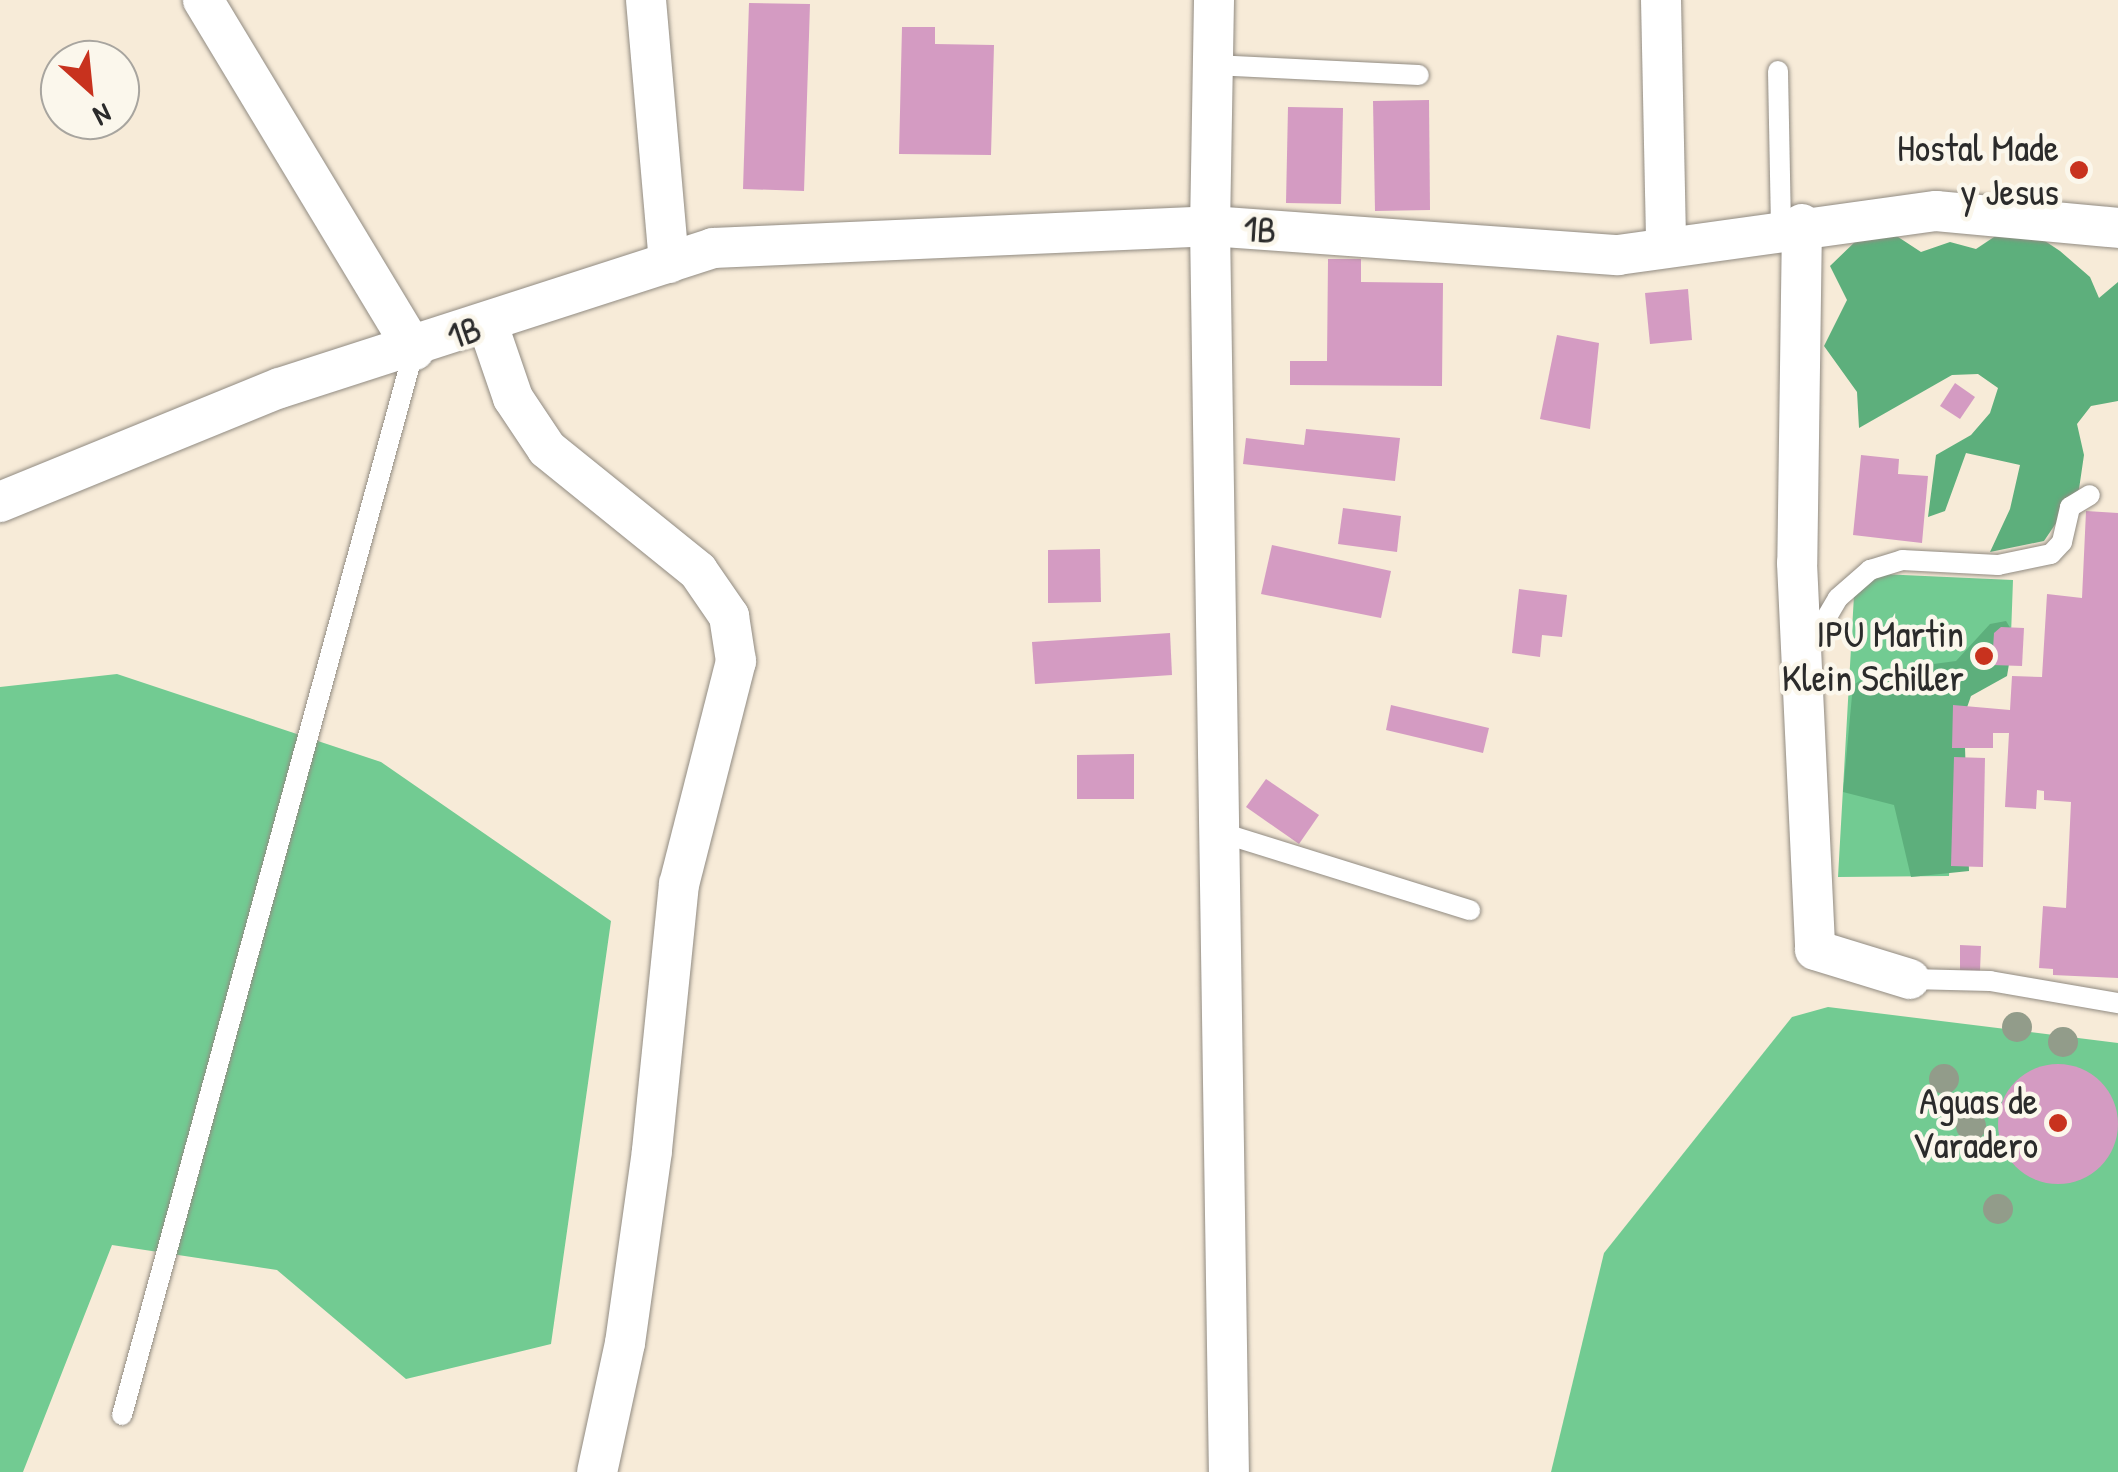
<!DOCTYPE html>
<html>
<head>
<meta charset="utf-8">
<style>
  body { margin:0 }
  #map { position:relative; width:2118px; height:1472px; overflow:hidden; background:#f7ebd8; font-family:"Patrick Hand",sans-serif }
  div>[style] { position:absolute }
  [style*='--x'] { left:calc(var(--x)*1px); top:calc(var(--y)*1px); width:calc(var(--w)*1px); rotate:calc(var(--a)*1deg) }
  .green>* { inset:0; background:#72cb92 }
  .forest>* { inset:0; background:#5daf7c }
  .building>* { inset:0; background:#d49bc2 }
  .round { border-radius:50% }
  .roads { filter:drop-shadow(0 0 2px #918b82) drop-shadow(0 0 2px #918b82) }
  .lane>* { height:20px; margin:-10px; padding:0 10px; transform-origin:10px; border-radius:10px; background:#fff }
  .street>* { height:40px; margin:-20px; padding:0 20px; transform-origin:20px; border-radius:20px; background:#fff }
  .trees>* { width:30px; height:30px; margin:-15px; border-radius:50%; background:#929c8a }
  .dots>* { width:28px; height:28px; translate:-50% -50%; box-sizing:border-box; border:5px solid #fbf7ec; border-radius:50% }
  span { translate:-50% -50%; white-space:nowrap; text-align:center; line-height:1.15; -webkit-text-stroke:9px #fbf7ec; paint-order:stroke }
  .poi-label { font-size:38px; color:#2b2b2b }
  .right { translate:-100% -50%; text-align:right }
  .street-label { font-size:38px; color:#2b2b2b }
  .north { position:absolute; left:40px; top:40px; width:100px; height:100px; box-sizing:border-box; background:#fbf7ec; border:2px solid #a8a59f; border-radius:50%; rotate:153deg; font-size:28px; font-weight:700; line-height:40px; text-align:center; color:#2b2b2b }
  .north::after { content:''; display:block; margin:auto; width:35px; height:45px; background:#c8321e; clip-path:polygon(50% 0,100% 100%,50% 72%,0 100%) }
</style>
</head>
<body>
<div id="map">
  <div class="green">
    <div style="clip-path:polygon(1881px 574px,2013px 580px,2010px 663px,1961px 666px,1949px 876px,1838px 877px,1854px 595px)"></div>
    <div style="clip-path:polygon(117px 674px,381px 762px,611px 921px,551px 1344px,406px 1379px,277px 1270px,112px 1245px,23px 1472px,0 1472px,0 687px)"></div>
    <div style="clip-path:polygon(1828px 1007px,2118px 1043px,2118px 1472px,1551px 1472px,1604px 1253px,1792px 1017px)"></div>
  </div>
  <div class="forest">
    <div style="clip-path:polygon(2003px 231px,2039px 237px,2060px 251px,2090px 277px,2099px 298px,2118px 282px,2118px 401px,2091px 406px,2077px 424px,2084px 455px,2079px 489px,2044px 541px,1990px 552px,2010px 509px,2020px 465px,1966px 453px,1945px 511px,1928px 517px,1936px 455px,1971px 435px,1990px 413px,1998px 388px,1978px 374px,1952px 375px,1859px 428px,1857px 392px,1824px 346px,1847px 300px,1830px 266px,1860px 237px,1892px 233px,1921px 252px,1950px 242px,1976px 249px)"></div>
    <div style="clip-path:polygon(2006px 621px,2014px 634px,2007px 676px,1971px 696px,1964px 716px,1969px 871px,1911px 877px,1894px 805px,1843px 792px,1853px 685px,1874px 672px,1956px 661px,1990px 624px)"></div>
  </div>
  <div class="building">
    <div style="clip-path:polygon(749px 3px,810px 4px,804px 191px,743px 189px)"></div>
    <div style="clip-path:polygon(902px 27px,935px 27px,935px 44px,994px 45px,991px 155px,899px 154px)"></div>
    <div style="clip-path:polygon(1429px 100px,1430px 210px,1375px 211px,1373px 101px)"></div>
    <div style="clip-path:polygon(1288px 107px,1343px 108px,1341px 204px,1286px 203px)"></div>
    <div style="clip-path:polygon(1328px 259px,1361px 259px,1361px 282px,1443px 283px,1442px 386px,1290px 385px,1290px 361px,1327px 361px)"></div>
    <div style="clip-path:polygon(1688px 289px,1692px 340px,1650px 344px,1645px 293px)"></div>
    <div style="clip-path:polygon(1557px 335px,1599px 343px,1590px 429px,1540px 419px)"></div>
    <div style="clip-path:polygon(1955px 383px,1975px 397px,1960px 419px,1940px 406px)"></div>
    <div style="clip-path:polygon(1306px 429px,1400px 438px,1395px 481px,1243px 464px,1246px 438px,1304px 445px)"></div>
    <div style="clip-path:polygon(1861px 455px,1899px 459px,1898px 474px,1928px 476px,1922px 543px,1853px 535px)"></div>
    <div style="clip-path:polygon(1343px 508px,1401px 516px,1397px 552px,1338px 544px)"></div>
    <div style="clip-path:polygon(2086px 511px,2118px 513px,2118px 978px,2053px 975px,2053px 969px,2039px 968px,2043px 906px,2066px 908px,2071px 802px,2044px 800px,2044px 791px,2037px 790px,2036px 809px,2005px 807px,2009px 733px,1993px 733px,1993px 748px,1952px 748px,1953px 705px,2010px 710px,2012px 676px,2042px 677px,2047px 594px,2082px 598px)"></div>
    <div style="clip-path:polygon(1272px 545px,1391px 571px,1381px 618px,1261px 594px)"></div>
    <div style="clip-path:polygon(1100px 549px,1101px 602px,1048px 603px,1048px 550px)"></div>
    <div style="clip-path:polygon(1519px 589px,1567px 595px,1562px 637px,1542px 635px,1540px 657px,1512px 653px)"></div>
    <div style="clip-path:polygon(2001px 627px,2024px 628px,2022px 666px,1992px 665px,1994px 633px)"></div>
    <div style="clip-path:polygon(1170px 633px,1172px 675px,1035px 684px,1032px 642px)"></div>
    <div style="clip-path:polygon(1391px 705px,1489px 728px,1483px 753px,1386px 730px)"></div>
    <div style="clip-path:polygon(1134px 754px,1134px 799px,1077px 799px,1077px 755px)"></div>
    <div style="clip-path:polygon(1954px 757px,1985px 758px,1983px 867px,1951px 866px)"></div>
    <div style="clip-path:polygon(1266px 779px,1319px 815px,1299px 844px,1246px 807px)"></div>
    <div style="clip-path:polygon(1960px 945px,1981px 946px,1980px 971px,1960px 970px)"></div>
    <div class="round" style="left:1998px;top:1064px;width:120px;height:120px"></div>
  </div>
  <div class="roads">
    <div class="lane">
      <div style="--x:1213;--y:65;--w:206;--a:2.8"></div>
      <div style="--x:1778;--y:71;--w:157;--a:88.9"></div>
      <div style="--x:1808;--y:649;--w:59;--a:-59.5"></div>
      <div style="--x:1838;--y:598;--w:43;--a:-41.2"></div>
      <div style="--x:1870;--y:570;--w:34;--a:-17"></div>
      <div style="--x:1902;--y:560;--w:96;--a:3"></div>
      <div style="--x:1998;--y:565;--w:54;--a:-11.7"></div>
      <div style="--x:2051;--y:554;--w:16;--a:-47"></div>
      <div style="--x:2062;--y:542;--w:36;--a:-77"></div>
      <div style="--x:2070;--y:507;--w:23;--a:-31"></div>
      <div style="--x:1219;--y:832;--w:263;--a:17.3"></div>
      <div style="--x:1910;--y:979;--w:80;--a:1.4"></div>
      <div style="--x:1990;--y:981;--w:130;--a:9.8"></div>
      <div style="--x:122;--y:1415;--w:1104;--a:-74.67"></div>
    </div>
    <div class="street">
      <div style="--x:203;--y:0;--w:409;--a:58.9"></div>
      <div style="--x:646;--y:0;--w:264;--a:85"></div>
      <div style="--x:1214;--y:0;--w:226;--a:91"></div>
      <div style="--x:1210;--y:226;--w:1246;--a:89.13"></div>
      <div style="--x:1661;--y:0;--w:247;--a:88.8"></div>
      <div style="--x:1802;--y:224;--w:339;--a:90.8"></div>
      <div style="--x:1797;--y:563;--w:387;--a:87.3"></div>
      <div style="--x:1815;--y:950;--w:99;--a:17"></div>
      <div style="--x:488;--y:325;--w:77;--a:71.1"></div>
      <div style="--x:513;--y:398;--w:61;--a:56.3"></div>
      <div style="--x:547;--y:449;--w:194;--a:38.9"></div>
      <div style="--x:698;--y:571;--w:55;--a:55.4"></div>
      <div style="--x:729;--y:616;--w:46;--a:81.2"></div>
      <div style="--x:736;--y:661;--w:230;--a:104.3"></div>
      <div style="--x:679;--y:884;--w:268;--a:95.8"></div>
      <div style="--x:652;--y:1151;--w:194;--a:98"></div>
      <div style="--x:625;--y:1343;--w:132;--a:102.2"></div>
      <div style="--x:0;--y:502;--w:302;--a:-22.2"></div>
      <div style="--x:280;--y:388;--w:455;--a:-17.9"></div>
      <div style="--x:713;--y:248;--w:497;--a:-2.5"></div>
      <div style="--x:1210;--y:226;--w:409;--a:4.1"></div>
      <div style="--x:1618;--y:255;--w:321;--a:-7.9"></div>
      <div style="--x:1936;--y:211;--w:183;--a:5.3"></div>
    </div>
  </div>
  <div class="trees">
    <div style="left:2017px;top:1027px"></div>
    <div style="left:2063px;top:1042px"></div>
    <div style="left:1944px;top:1079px"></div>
    <div style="left:1971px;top:1126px"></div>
    <div style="left:1998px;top:1209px"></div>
  </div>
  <div class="dots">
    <div style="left:2079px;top:170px;background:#c8321e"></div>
    <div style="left:1984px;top:656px;background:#c8321e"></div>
    <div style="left:2058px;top:1123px;background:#c8321e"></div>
  </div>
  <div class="poi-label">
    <span class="right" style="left:2059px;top:170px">Hostal Made<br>y Jesus</span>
    <span class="right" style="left:1964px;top:656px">IPU Martin<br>Klein Schiller</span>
    <span class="right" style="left:2038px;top:1123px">Aguas de<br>Varadero</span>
  </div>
  <div class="street-label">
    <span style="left:1260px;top:229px;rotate:4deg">1B</span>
    <span style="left:464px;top:332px;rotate:-19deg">1B</span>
  </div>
  <div class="north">N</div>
</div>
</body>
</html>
